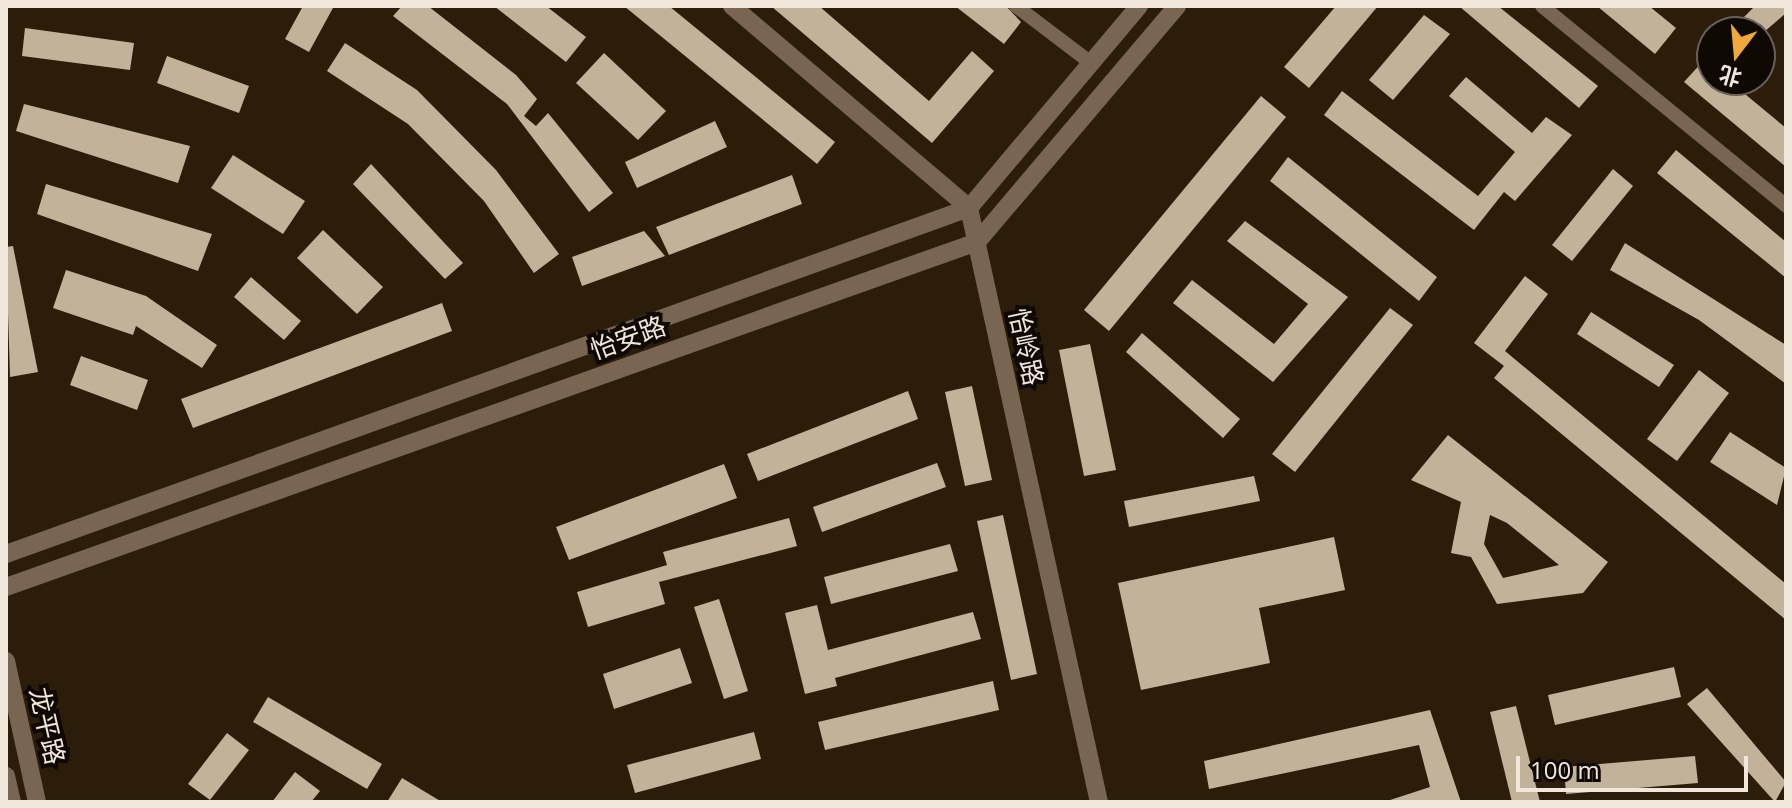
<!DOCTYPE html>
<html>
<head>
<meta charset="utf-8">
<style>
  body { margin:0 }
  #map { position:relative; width:1792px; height:808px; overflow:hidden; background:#2c1d0b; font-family:"Open Sans","Noto Sans SC",sans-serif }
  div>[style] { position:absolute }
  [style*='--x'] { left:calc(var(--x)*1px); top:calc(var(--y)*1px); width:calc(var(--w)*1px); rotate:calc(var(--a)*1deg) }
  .building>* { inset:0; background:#c3b29a }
  .minor>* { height:14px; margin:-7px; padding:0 7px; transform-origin:7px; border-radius:7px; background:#786652 }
  .tertiary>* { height:18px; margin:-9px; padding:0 9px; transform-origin:9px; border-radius:9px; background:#786652 }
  span { translate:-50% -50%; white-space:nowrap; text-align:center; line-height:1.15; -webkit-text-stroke:8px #0f0903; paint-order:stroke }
  .street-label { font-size:26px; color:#f0e6da }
  .frame { position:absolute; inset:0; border:8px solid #f0e6da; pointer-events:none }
  .north { position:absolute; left:1696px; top:16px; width:80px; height:80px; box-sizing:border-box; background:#0f0903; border:2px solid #696159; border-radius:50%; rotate:196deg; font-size:22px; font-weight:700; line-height:32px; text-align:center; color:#f0e6da }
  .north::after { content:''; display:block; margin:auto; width:28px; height:36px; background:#eea83c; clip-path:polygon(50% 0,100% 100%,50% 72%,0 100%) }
  .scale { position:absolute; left:1516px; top:756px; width:232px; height:36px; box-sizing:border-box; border:4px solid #f0e6da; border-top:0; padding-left:10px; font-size:24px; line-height:28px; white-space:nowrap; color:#f0e6da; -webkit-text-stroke:6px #0f0903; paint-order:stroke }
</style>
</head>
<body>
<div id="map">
  <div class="building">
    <div style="clip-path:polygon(303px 6px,334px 6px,309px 52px,285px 39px)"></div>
    <div style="clip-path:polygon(402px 6px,428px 6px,516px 75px,537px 99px,524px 116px,536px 126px,548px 113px,613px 193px,589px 212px,507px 104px,393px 16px)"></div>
    <div style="clip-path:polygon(494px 6px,546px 6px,586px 37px,566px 62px)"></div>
    <div style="clip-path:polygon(624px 6px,669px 6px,835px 142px,817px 164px)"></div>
    <div style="clip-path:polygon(771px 6px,819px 6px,929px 101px,972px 51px,994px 71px,932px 143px)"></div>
    <div style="clip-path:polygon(955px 6px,1006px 6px,1021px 22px,1004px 44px)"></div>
    <div style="clip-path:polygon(1336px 6px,1378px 6px,1309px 88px,1284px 67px)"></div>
    <div style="clip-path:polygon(1459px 6px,1498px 6px,1598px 86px,1579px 108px)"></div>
    <div style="clip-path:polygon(1597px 6px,1649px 6px,1676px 28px,1655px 54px)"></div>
    <div style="clip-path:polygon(1755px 6px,1786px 6px,1786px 13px,1764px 32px,1743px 32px,1736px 25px)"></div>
    <div style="clip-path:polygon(1424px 15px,1450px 34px,1393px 100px,1369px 80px)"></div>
    <div style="clip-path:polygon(25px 28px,134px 43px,130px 70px,22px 56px)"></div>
    <div style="clip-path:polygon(345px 43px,417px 90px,496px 170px,559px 254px,534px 273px,484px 201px,408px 124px,327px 71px)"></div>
    <div style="clip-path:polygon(604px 53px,666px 111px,638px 140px,576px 83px)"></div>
    <div style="clip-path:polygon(167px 56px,249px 86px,239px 113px,157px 83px)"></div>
    <div style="clip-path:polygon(1704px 60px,1712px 80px,1728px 80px,1786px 128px,1786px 167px,1684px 82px)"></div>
    <div style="clip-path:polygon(1466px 77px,1532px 133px,1546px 117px,1572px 135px,1515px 201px,1504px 192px,1474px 230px,1324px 115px,1342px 91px,1478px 196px,1515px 152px,1449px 96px)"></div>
    <div style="clip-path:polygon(1261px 96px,1286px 117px,1109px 331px,1084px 310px)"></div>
    <div style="clip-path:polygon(24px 104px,190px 146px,178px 183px,16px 131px)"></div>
    <div style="clip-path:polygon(715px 121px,727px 147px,637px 188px,625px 162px)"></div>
    <div style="clip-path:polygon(1676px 150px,1786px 242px,1786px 278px,1657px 173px)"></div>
    <div style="clip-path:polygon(233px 155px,305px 201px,283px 234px,211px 188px)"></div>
    <div style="clip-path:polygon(1288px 157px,1437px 277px,1419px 301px,1270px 181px)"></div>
    <div style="clip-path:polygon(371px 164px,463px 263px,445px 279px,353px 184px)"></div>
    <div style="clip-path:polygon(1613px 169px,1633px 186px,1572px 261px,1552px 245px)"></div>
    <div style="clip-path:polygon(792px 175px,802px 204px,669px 255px,656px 227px)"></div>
    <div style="clip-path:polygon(46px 184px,212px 234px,198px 271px,37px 214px)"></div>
    <div style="clip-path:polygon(1245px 221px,1348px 297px,1273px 382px,1173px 303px,1192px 280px,1274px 344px,1308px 304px,1227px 241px)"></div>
    <div style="clip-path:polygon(323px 230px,383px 287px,357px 314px,297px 258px)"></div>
    <div style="clip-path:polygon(644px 231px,665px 256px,582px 286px,572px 257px)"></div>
    <div style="clip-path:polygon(1625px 243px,1786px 345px,1786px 384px,1699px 320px,1610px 270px)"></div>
    <div style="clip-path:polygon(13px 246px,38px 372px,10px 377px,6px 247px)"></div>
    <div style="clip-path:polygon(66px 270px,146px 296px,217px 345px,202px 368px,136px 326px,133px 335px,53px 308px)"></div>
    <div style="clip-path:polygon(1525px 276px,1548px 294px,1505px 351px,1786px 584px,1786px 620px,1494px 378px,1504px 366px,1474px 343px)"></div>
    <div style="clip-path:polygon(251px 277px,301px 321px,284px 340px,234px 297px)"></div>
    <div style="clip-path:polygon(442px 303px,452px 331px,193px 428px,181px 399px)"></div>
    <div style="clip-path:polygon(1390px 308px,1413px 325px,1295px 472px,1272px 454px)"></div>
    <div style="clip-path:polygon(1591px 312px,1674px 365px,1659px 387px,1577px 334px)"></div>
    <div style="clip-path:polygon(1142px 333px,1240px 419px,1223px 438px,1126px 352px)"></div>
    <div style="clip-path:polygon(1090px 344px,1116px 470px,1084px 476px,1059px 350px)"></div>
    <div style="clip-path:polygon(81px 356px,148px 380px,137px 410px,70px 385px)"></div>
    <div style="clip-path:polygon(1699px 370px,1729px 393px,1677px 461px,1647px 439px)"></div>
    <div style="clip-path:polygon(972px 386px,992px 480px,965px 486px,945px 392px)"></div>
    <div style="clip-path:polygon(908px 391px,918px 419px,758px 481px,747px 454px)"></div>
    <div style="clip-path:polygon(1730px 432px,1786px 468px,1777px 505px,1710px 462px)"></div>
    <div style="clip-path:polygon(evenodd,1448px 435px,1608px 562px,1583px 593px,1497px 604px,1471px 557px,1451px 553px,1461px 502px,1411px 480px,1448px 435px,1490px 515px,1507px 523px,1559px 565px,1503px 578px,1484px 544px,1490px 515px)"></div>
    <div style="clip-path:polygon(937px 463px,946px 487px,822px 532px,813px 507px)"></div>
    <div style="clip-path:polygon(724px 464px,737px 498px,569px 560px,556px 527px)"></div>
    <div style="clip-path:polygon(1254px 476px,1260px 501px,1129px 527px,1124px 501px)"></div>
    <div style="clip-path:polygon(1003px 515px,1037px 674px,1011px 680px,977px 521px)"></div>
    <div style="clip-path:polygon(789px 518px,797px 546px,659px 582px,665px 604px,588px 627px,577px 592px,667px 565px,663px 552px)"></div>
    <div style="clip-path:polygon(1334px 537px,1345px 590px,1259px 608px,1270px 663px,1141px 690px,1118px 583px)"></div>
    <div style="clip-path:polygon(950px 544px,958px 571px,831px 604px,824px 577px)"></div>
    <div style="clip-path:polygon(719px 599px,748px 691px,724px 699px,694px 607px)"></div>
    <div style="clip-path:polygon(817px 605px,828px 650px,973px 612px,981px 639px,835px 678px,837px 686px,805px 694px,785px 613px)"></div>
    <div style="clip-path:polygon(680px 648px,692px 683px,614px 709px,603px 674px)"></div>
    <div style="clip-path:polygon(1674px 667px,1681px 697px,1555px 725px,1548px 695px)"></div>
    <div style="clip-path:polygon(993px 681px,999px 710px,825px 750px,818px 722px)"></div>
    <div style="clip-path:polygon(1707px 688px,1786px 782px,1775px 802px,1687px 704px)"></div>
    <div style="clip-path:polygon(268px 697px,382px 764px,367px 789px,253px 722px)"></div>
    <div style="clip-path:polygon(1516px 706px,1540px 802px,1512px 802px,1490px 712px)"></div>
    <div style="clip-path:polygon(1430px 710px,1461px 802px,1384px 802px,1430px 787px,1419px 745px,1209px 789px,1204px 761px)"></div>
    <div style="clip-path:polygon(754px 732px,761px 759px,635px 793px,627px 765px)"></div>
    <div style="clip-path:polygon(227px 733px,249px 750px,210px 800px,188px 784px)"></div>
    <div style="clip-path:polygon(1695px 756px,1698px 783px,1566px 794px,1564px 767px)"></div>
    <div style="clip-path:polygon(295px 772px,320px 791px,311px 802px,272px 802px)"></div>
    <div style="clip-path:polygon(402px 778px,442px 802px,387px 802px)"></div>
  </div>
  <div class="minor">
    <div style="--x:1016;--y:6;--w:94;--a:37.2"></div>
    <div style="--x:1542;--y:6;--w:315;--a:39.3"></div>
  </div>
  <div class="tertiary">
    <div style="--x:732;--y:6;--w:311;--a:40.4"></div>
    <div style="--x:969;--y:208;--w:608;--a:77.66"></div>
    <div style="--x:6;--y:554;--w:1023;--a:-19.76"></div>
    <div style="--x:969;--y:208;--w:264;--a:-49.9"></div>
    <div style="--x:6;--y:587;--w:1030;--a:-19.56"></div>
    <div style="--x:977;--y:242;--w:309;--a:-49.7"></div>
    <div style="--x:6;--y:661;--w:144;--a:77.6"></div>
    <div style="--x:6;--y:776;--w:27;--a:77"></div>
  </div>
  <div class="street-label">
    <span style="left:628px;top:338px;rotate:-20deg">怡安路</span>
    <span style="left:1026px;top:347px;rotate:78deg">怡岭路</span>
    <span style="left:47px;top:726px;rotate:77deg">龙平路</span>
  </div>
  <div class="frame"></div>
  <div class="north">北</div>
  <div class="scale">100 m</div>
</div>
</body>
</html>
